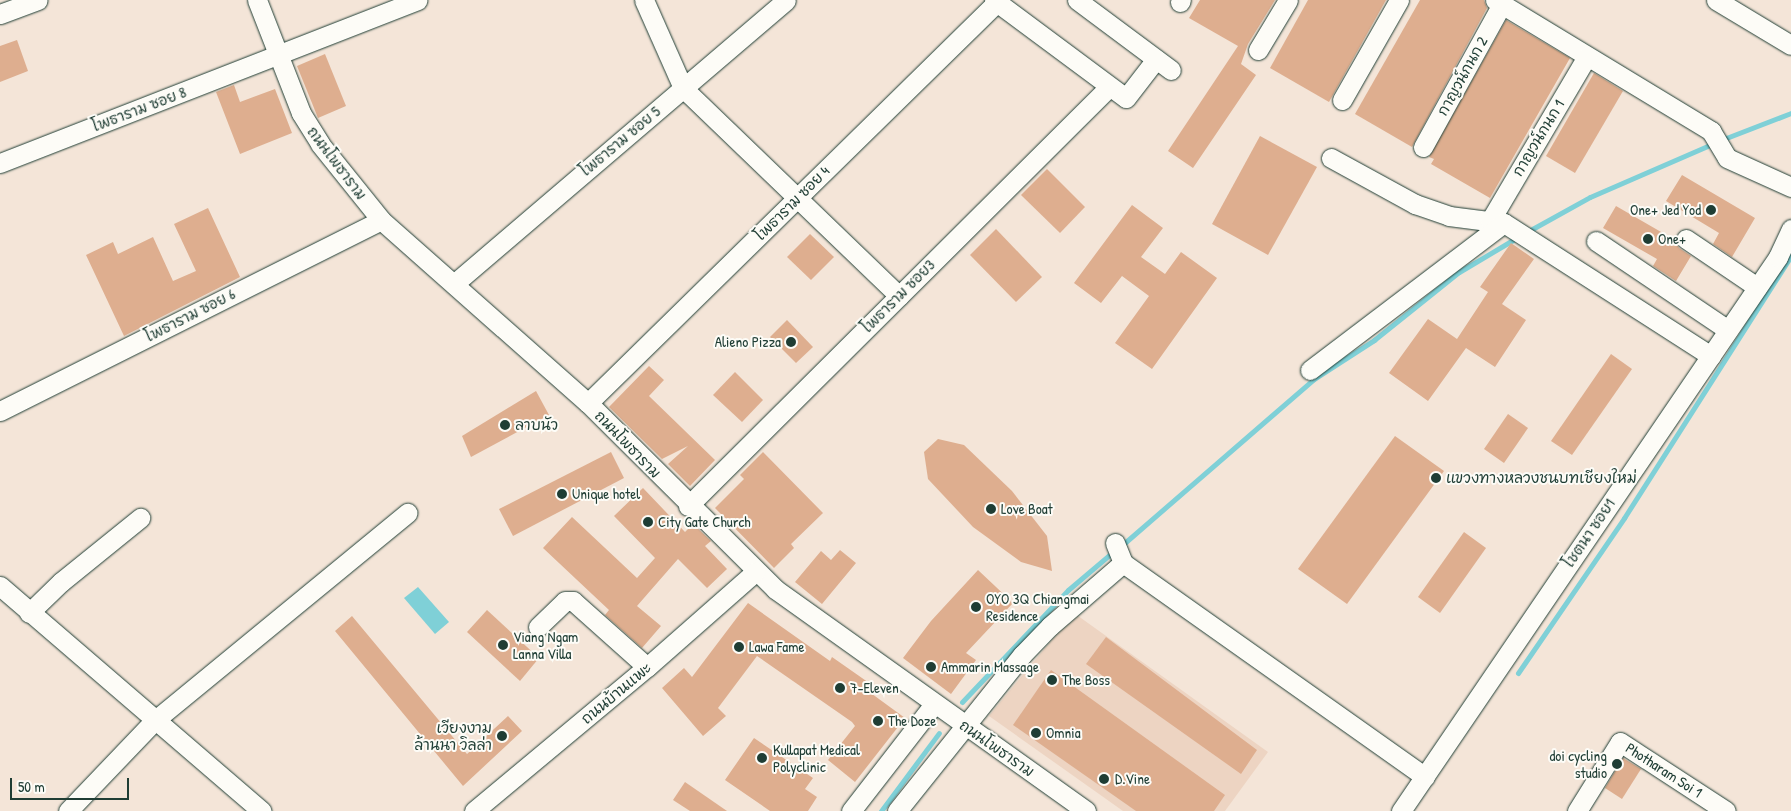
<!DOCTYPE html>
<html>
<head>
<meta charset="utf-8">
<style>
  body { margin:0 }
  #map { position:relative; width:1791px; height:811px; overflow:hidden; background:#f4e5d8; font-family:"Patrick Hand","Playpen Sans Thai",sans-serif }
  div>[style] { position:absolute }
  [style*='--x'] { left:calc(var(--x)*1px); top:calc(var(--y)*1px); width:calc(var(--w)*1px); rotate:calc(var(--a)*1deg) }
  .built>* { inset:0; background:#edd4c2 }
  .water>* { inset:0; background:#7fd0d7 }
  .stream>* { height:5px; margin:-2.5px; padding:0 2.5px; transform-origin:2.5px; border-radius:2.5px; background:#7fd0d7 }
  .building>* { inset:0; background:#deae8f }
  .roads { filter:drop-shadow(0 0 1px #1f3d34) drop-shadow(0 0 1px #1f3d34) }
  .minor>* { height:19px; margin:-9.5px; padding:0 9.5px; transform-origin:9.5px; border-radius:9.5px; background:#fdfcf7 }
  .dots>* { width:14px; height:14px; translate:-50% -50%; box-sizing:border-box; border:2px solid #fdfcf7; border-radius:50% }
  span { translate:-50% -50%; white-space:nowrap; text-align:center; line-height:1.15; -webkit-text-stroke:4px #fdfcf7; paint-order:stroke }
  .street-label { font-size:15px; color:#1f3d34 }
  .poi-label { font-size:15px; color:#1f3d34 }
  .right { translate:-100% -50%; text-align:right }
  .left { translate:0 -50%; text-align:left }
  .scale { position:absolute; left:10px; top:778px; width:119px; height:22px; box-sizing:border-box; border:2px solid #1f3d34; border-top:0; padding-left:6px; font-size:15px; line-height:18px; white-space:nowrap; color:#1f3d34; -webkit-text-stroke:4px #fdfcf7; paint-order:stroke }
</style>
</head>
<body>
<div id="map">
  <div class="built">
    <div style="clip-path:polygon(1074px 613px,1268px 752px,1225px 811px,1123px 811px,989px 716px)"></div>
  </div>
  <div class="water">
    <div style="clip-path:polygon(418px 587px,449px 622px,435px 634px,404px 598px)"></div>
  </div>
  <div class="stream">
    <div style="--x:1721;--y:140;--w:75;--a:-21.1"></div>
    <div style="--x:1525;--y:233;--w:74;--a:-29"></div>
    <div style="--x:1590;--y:197;--w:135;--a:-23.5"></div>
    <div style="--x:1121;--y:546;--w:255;--a:-40.9"></div>
    <div style="--x:1314;--y:379;--w:72;--a:-33"></div>
    <div style="--x:1374;--y:340;--w:109;--a:-38.7"></div>
    <div style="--x:1459;--y:272;--w:69;--a:-30.7"></div>
    <div style="--x:1518;--y:673;--w:188;--a:-55.6"></div>
    <div style="--x:1624;--y:518;--w:311;--a:-57.5"></div>
    <div style="--x:962;--y:702;--w:154;--a:-46.6"></div>
    <div style="--x:1068;--y:590;--w:60;--a:-40.3"></div>
    <div style="--x:881;--y:811;--w:97;--a:-53.4"></div>
  </div>
  <div class="building">
    <div style="clip-path:polygon(1200px 0,1275px 0,1248px 44px,1241px 64px,1256px 75px,1193px 168px,1168px 151px,1238px 46px,1189px 18px)"></div>
    <div style="clip-path:polygon(1308px 0,1386px 0,1329px 102px,1270px 68px)"></div>
    <div style="clip-path:polygon(1420px 0,1484px 0,1487px 8px,1412px 147px,1355px 114px)"></div>
    <div style="clip-path:polygon(1506px 20px,1570px 58px,1490px 198px,1431px 164px,1434px 159px,1429px 157px)"></div>
    <div style="clip-path:polygon(17px 40px,28px 71px,0 82px,0 46px)"></div>
    <div style="clip-path:polygon(325px 54px,346px 106px,318px 118px,297px 66px)"></div>
    <div style="clip-path:polygon(1594px 73px,1623px 91px,1575px 173px,1546px 156px)"></div>
    <div style="clip-path:polygon(234px 85px,240px 102px,275px 89px,292px 133px,240px 154px,216px 92px)"></div>
    <div style="clip-path:polygon(1260px 136px,1317px 167px,1268px 255px,1212px 224px)"></div>
    <div style="clip-path:polygon(1047px 169px,1085px 207px,1060px 233px,1021px 195px)"></div>
    <div style="clip-path:polygon(1682px 175px,1755px 218px,1732px 257px,1713px 244px,1719px 233px,1666px 201px)"></div>
    <div style="clip-path:polygon(1132px 205px,1163px 228px,1141px 257px,1165px 274px,1181px 252px,1217px 278px,1152px 369px,1115px 343px,1149px 296px,1122px 276px,1101px 303px,1074px 283px)"></div>
    <div style="clip-path:polygon(1616px 206px,1675px 240px,1679px 248px,1691px 256px,1676px 281px,1653px 266px,1657px 259px,1603px 228px)"></div>
    <div style="clip-path:polygon(208px 208px,240px 277px,124px 336px,86px 255px,113px 242px,118px 254px,153px 237px,173px 281px,196px 271px,174px 224px)"></div>
    <div style="clip-path:polygon(996px 229px,1042px 277px,1016px 302px,970px 255px)"></div>
    <div style="clip-path:polygon(810px 234px,834px 257px,811px 280px,787px 257px)"></div>
    <div style="clip-path:polygon(1511px 243px,1534px 259px,1502px 304px,1526px 320px,1495px 367px,1466px 348px,1428px 401px,1389px 373px,1428px 319px,1457px 339px,1488px 292px,1480px 287px)"></div>
    <div style="clip-path:polygon(787px 320px,813px 347px,796px 363px,770px 337px)"></div>
    <div style="clip-path:polygon(1611px 354px,1632px 369px,1572px 455px,1551px 441px)"></div>
    <div style="clip-path:polygon(649px 366px,664px 380px,649px 396px,715px 460px,690px 486px,668px 464px,688px 446px,662px 459px,609px 407px)"></div>
    <div style="clip-path:polygon(735px 372px,763px 400px,742px 422px,713px 395px)"></div>
    <div style="clip-path:polygon(536px 391px,549px 415px,471px 457px,462px 436px)"></div>
    <div style="clip-path:polygon(1508px 414px,1528px 428px,1504px 463px,1484px 449px)"></div>
    <div style="clip-path:polygon(1395px 436px,1444px 471px,1347px 604px,1298px 569px)"></div>
    <div style="clip-path:polygon(938px 439px,964px 445px,1012px 491px,1047px 536px,1052px 571px,1021px 562px,973px 527px,928px 479px,924px 452px)"></div>
    <div style="clip-path:polygon(611px 452px,624px 478px,513px 536px,499px 509px)"></div>
    <div style="clip-path:polygon(763px 452px,823px 513px,791px 544px,794px 548px,774px 568px,715px 508px,744px 479px,740px 475px)"></div>
    <div style="clip-path:polygon(643px 488px,685px 532px,693px 524px,711px 541px,705px 546px,727px 569px,707px 588px,678px 559px,637px 606px,661px 626px,642px 648px,605px 615px,609px 610px,543px 548px,572px 517px,637px 578px,655px 558px,614px 516px)"></div>
    <div style="clip-path:polygon(1464px 532px,1486px 548px,1440px 613px,1418px 597px)"></div>
    <div style="clip-path:polygon(840px 550px,856px 563px,822px 604px,795px 582px,821px 551px,831px 560px)"></div>
    <div style="clip-path:polygon(978px 570px,1013px 603px,966px 653px,976px 660px,951px 694px,903px 658px,931px 621px)"></div>
    <div style="clip-path:polygon(748px 603px,830px 661px,832px 657px,872px 685px,868px 691px,905px 718px,855px 782px,828px 760px,855px 726px,852px 722px,757px 656px,718px 708px,726px 716px,703px 736px,662px 688px,684px 668px,692px 677px)"></div>
    <div style="clip-path:polygon(487px 610px,539px 658px,520px 681px,467px 632px)"></div>
    <div style="clip-path:polygon(352px 616px,467px 754px,508px 716px,522px 731px,463px 786px,335px 631px)"></div>
    <div style="clip-path:polygon(1106px 637px,1257px 750px,1241px 774px,1086px 664px)"></div>
    <div style="clip-path:polygon(1051px 670px,1225px 795px,1214px 811px,1136px 811px,1013px 725px)"></div>
    <div style="clip-path:polygon(754px 738px,813px 778px,805px 789px,817px 797px,808px 811px,770px 811px,725px 780px)"></div>
    <div style="clip-path:polygon(1623px 758px,1641px 769px,1622px 799px,1605px 788px)"></div>
    <div style="clip-path:polygon(685px 782px,727px 811px,690px 811px,673px 800px)"></div>
  </div>
  <div class="roads">
    <div class="minor">
      <div style="--x:257;--y:0;--w:121;--a:68.7"></div>
      <div style="--x:301;--y:113;--w:36;--a:58"></div>
      <div style="--x:320;--y:144;--w:97;--a:51.2"></div>
      <div style="--x:381;--y:220;--w:276;--a:41.5"></div>
      <div style="--x:588;--y:403;--w:264;--a:44.8"></div>
      <div style="--x:775;--y:589;--w:382;--a:35.5"></div>
      <div style="--x:644;--y:0;--w:96;--a:66.1"></div>
      <div style="--x:683;--y:88;--w:300;--a:43.9"></div>
      <div style="--x:994;--y:0;--w:164;--a:36.6"></div>
      <div style="--x:1126;--y:98;--w:49;--a:-52.4"></div>
      <div style="--x:1077;--y:0;--w:117;--a:36.7"></div>
      <div style="--x:1495;--y:0;--w:253;--a:31.2"></div>
      <div style="--x:1711;--y:131;--w:31;--a:59"></div>
      <div style="--x:1727;--y:158;--w:70;--a:24.4"></div>
      <div style="--x:1716;--y:0;--w:87;--a:31"></div>
      <div style="--x:1180;--y:2;--w:2;--a:-63"></div>
      <div style="--x:0;--y:14;--w:40;--a:-20.2"></div>
      <div style="--x:1258;--y:50;--w:58;--a:-59"></div>
      <div style="--x:1342;--y:100;--w:115;--a:-60.3"></div>
      <div style="--x:1423;--y:147;--w:163;--a:-61.1"></div>
      <div style="--x:1331;--y:158;--w:96;--a:28.7"></div>
      <div style="--x:1415;--y:204;--w:36;--a:19"></div>
      <div style="--x:1449;--y:216;--w:55;--a:7.3"></div>
      <div style="--x:1504;--y:223;--w:246;--a:32.7"></div>
      <div style="--x:0;--y:163;--w:448;--a:-21.3"></div>
      <div style="--x:1490;--y:221;--w:191;--a:-59.5"></div>
      <div style="--x:1686;--y:239;--w:86;--a:34.1"></div>
      <div style="--x:1596;--y:241;--w:159;--a:34"></div>
      <div style="--x:455;--y:283;--w:435;--a:-40.5"></div>
      <div style="--x:1310;--y:370;--w:243;--a:-37.2"></div>
      <div style="--x:588;--y:403;--w:573;--a:-44.43"></div>
      <div style="--x:0;--y:411;--w:426;--a:-26.6"></div>
      <div style="--x:688;--y:506;--w:594;--a:-44.86"></div>
      <div style="--x:1115;--y:543;--w:22;--a:68"></div>
      <div style="--x:1123;--y:563;--w:370;--a:35.3"></div>
      <div style="--x:0;--y:586;--w:345;--a:40.7"></div>
      <div style="--x:29;--y:613;--w:45;--a:-44.1"></div>
      <div style="--x:61;--y:582;--w:102;--a:-39"></div>
      <div style="--x:538;--y:627;--w:37;--a:-44"></div>
      <div style="--x:565;--y:601;--w:8;--a:0"></div>
      <div style="--x:573;--y:601;--w:99;--a:41.7"></div>
      <div style="--x:68;--y:811;--w:124;--a:-46.3"></div>
      <div style="--x:154;--y:721;--w:328;--a:-39.4"></div>
      <div style="--x:474;--y:811;--w:225;--a:-39.8"></div>
      <div style="--x:647;--y:667;--w:144;--a:-41.3"></div>
      <div style="--x:851;--y:811;--w:135;--a:-52.2"></div>
      <div style="--x:897;--y:811;--w:200;--a:-51.3"></div>
      <div style="--x:1022;--y:655;--w:40;--a:-46"></div>
      <div style="--x:1050;--y:626;--w:96;--a:-40.8"></div>
      <div style="--x:1401;--y:811;--w:670;--a:-55.76"></div>
      <div style="--x:1778;--y:257;--w:31;--a:-65"></div>
      <div style="--x:1577;--y:811;--w:81;--a:-58.1"></div>
      <div style="--x:1620;--y:742;--w:126;--a:33.1"></div>
    </div>
  </div>
  <div class="dots">
    <div style="left:1711px;top:210px;background:#1f3d34"></div>
    <div style="left:1648px;top:239px;background:#1f3d34"></div>
    <div style="left:791px;top:342px;background:#1f3d34"></div>
    <div style="left:505px;top:425px;background:#1f3d34"></div>
    <div style="left:1436px;top:478px;background:#1f3d34"></div>
    <div style="left:562px;top:494px;background:#1f3d34"></div>
    <div style="left:991px;top:509px;background:#1f3d34"></div>
    <div style="left:648px;top:522px;background:#1f3d34"></div>
    <div style="left:976px;top:607px;background:#1f3d34"></div>
    <div style="left:503px;top:645px;background:#1f3d34"></div>
    <div style="left:739px;top:647px;background:#1f3d34"></div>
    <div style="left:931px;top:667px;background:#1f3d34"></div>
    <div style="left:1052px;top:680px;background:#1f3d34"></div>
    <div style="left:840px;top:688px;background:#1f3d34"></div>
    <div style="left:878px;top:721px;background:#1f3d34"></div>
    <div style="left:1036px;top:733px;background:#1f3d34"></div>
    <div style="left:502px;top:736px;background:#1f3d34"></div>
    <div style="left:762px;top:758px;background:#1f3d34"></div>
    <div style="left:1617px;top:764px;background:#1f3d34"></div>
    <div style="left:1104px;top:779px;background:#1f3d34"></div>
  </div>
  <div class="street-label">
    <span style="left:1462px;top:76px;rotate:-61deg">กาญวน์กนก 2</span>
    <span style="left:139px;top:109px;rotate:-21deg">โพธาราม ซอย 8</span>
    <span style="left:1538px;top:138px;rotate:-59deg">กาญวน์กนก 1</span>
    <span style="left:620px;top:141px;rotate:-40deg">โพธาราม ซอย 5</span>
    <span style="left:337px;top:163px;rotate:53deg">ถนนโพธาราม</span>
    <span style="left:792px;top:203px;rotate:-45deg">โพธาราม ซอย 4</span>
    <span style="left:898px;top:296px;rotate:-45deg">โพธาราม ซอย3</span>
    <span style="left:190px;top:315px;rotate:-27deg">โพธาราม ซอย 6</span>
    <span style="left:628px;top:444px;rotate:46deg">ถนนโพธาราม</span>
    <span style="left:1589px;top:533px;rotate:-56deg">โชตนา ซอย1</span>
    <span style="left:616px;top:693px;rotate:-40deg">ถนนบ้านแพะ</span>
    <span style="left:997px;top:748px;rotate:35deg">ถนนโพธาราม</span>
    <span style="left:1664px;top:770px;rotate:33deg">Photharam Soi 1</span>
  </div>
  <div class="poi-label">
    <span class="right" style="left:1701px;top:210px">One+ Jed Yod</span>
    <span class="left" style="left:1658px;top:239px">One+</span>
    <span class="right" style="left:781px;top:342px">Alieno Pizza</span>
    <span class="left" style="left:515px;top:425px">ลาบนัว</span>
    <span class="left" style="left:1446px;top:478px">แขวงทางหลวงชนบทเชียงใหม่</span>
    <span class="left" style="left:572px;top:494px">Unique hotel</span>
    <span class="left" style="left:1001px;top:509px">Love Boat</span>
    <span class="left" style="left:658px;top:522px">City Gate Church</span>
    <span class="left" style="left:986px;top:607px">OYO 3Q Chiangmai<br>Residence</span>
    <span class="left" style="left:513px;top:645px">Viang Ngam<br>Lanna Villa</span>
    <span class="left" style="left:749px;top:647px">Lawa Fame</span>
    <span class="left" style="left:941px;top:667px">Ammarin Massage</span>
    <span class="left" style="left:1062px;top:680px">The Boss</span>
    <span class="left" style="left:850px;top:688px">7-Eleven</span>
    <span class="left" style="left:888px;top:721px">The Doze</span>
    <span class="right" style="left:492px;top:736px">เวียงงาม<br>ล้านนา วิลล่า</span>
    <span class="left" style="left:1046px;top:733px">Omnia</span>
    <span class="left" style="left:773px;top:758px">Kullapat Medical<br>Polyclinic</span>
    <span class="right" style="left:1607px;top:764px">doi cycling<br>studio</span>
    <span class="left" style="left:1115px;top:779px">D.Vine</span>
  </div>
  <div class="scale">50 m</div>
</div>
</body>
</html>
